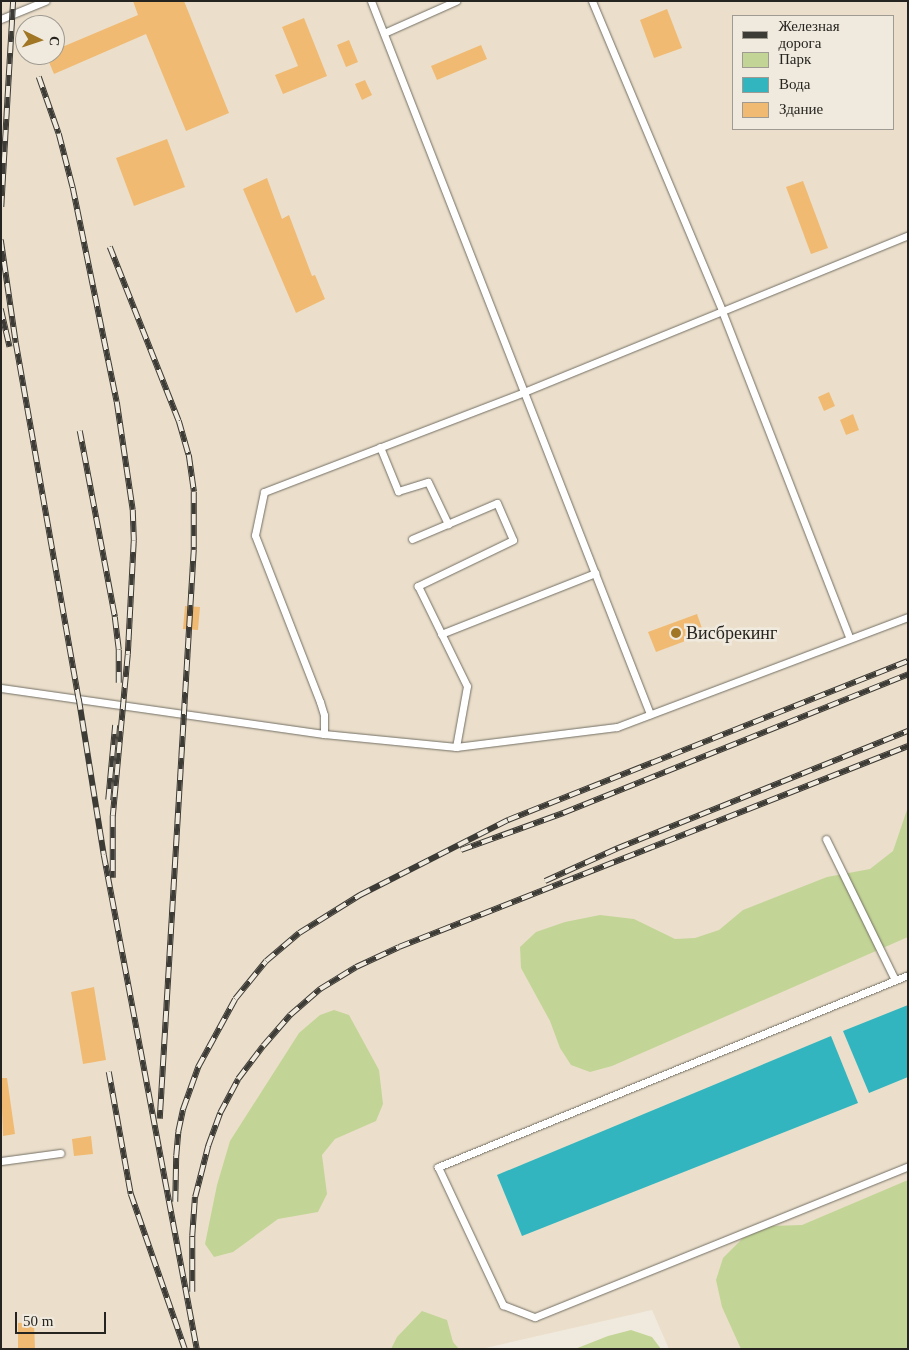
<!DOCTYPE html>
<html>
<head>
<meta charset="utf-8">
<style>
  body { margin:0 }
  #map { position:relative; width:909px; height:1350px; overflow:hidden; background:#f0eade; font-family:Georgia,serif }
  div>[style] { position:absolute }
  [style*='--x'] { left:calc(var(--x)*1px); top:calc(var(--y)*1px); width:calc(var(--w)*1px); rotate:calc(var(--a)*1deg) }
  .commercial>* { inset:0; background:#ebdfcb }
  .green>* { inset:0; background:#c2d596 }
  .water>* { inset:0; background:#32b5bf }
  .building>* { inset:0; background:#f0ba72 }
  .roads { filter:drop-shadow(0 0 1px #736e63) drop-shadow(0 0 1px #736e63) }
  .service>* { height:7px; margin:-3.5px; padding:0 3.5px; transform-origin:3.5px; border-radius:3.5px; background:#fff }
  .rail>* { height:5.5px; margin-top:-2.75px; transform-origin:0; background:repeating-linear-gradient(90deg,#f0eade 0 11px,#3d3b36 0 22px); box-sizing:border-box; border-block:1px solid #3d3b36 }
  .dots>* { width:14px; height:14px; translate:-50% -50%; box-sizing:border-box; border:2px solid #f0eade; border-radius:50% }
  span { translate:-50% -50%; white-space:nowrap; text-align:center; line-height:1.15; -webkit-text-stroke:5px #f0eade; paint-order:stroke }
  .poi-label { font-size:18px; color:#262420 }
  .left { translate:0 -50%; text-align:left }
  .frame { position:absolute; inset:0; border:2px solid #262420; pointer-events:none }
  .legend { position:absolute; left:732px; top:15px; width:162px; height:115px; box-sizing:border-box; background:#f0eade; border:1px solid #9f9b92; margin:0; padding:6px 9px; list-style:none; font-size:15px; color:#262420 }
  .legend li { display:flex; align-items:center; gap:10px; height:25px }
  .legend b { width:25px; border:1px solid #9f9b92 }
  .north { position:absolute; left:15px; top:15px; width:50px; height:50px; box-sizing:border-box; background:#f0eade; border:1px solid #9f9b92; border-radius:50%; rotate:94deg; font-size:14px; font-weight:700; line-height:20px; text-align:center; color:#262420 }
  .north::after { content:''; display:block; margin:auto; width:18px; height:22px; background:#a17726; clip-path:polygon(50% 0,100% 100%,50% 72%,0 100%) }
  .scale { position:absolute; left:15px; top:1312px; width:91px; height:22px; box-sizing:border-box; border:2px solid #262420; border-top:0; padding-left:6px; font-size:15px; line-height:18px; white-space:nowrap; color:#262420; -webkit-text-stroke:4px #f0eade; paint-order:stroke }
</style>
</head>
<body>
<div id="map">
  <div class="commercial">
    <div style="clip-path:polygon(evenodd,1px 1px,908px 1px,908px 1349px,669px 1349px,652px 1310px,481px 1349px,1px 1349px,1px 1px,733px 16px,893px 16px,893px 129px,733px 129px,733px 16px,1px 1px,25px 25px,55px 25px,55px 55px,25px 55px,25px 25px)"></div>
  </div>
  <div class="green">
    <div style="clip-path:polygon(908px 807px,908px 937px,612px 1066px,590px 1072px,571px 1065px,560px 1048px,550px 1021px,521px 968px,520px 947px,536px 932px,565px 922px,600px 915px,634px 919px,675px 939px,695px 938px,719px 930px,743px 910px,827px 877px,870px 869px,893px 851px)"></div>
    <div style="clip-path:polygon(334px 1010px,349px 1015px,379px 1070px,383px 1104px,376px 1121px,335px 1139px,322px 1155px,327px 1194px,318px 1212px,278px 1219px,233px 1252px,214px 1257px,205px 1244px,217px 1185px,230px 1141px,299px 1033px,320px 1015px)"></div>
    <div style="clip-path:polygon(908px 1180px,908px 1349px,741px 1349px,722px 1307px,716px 1280px,723px 1258px,743px 1238px,770px 1226px,802px 1225px)"></div>
    <div style="clip-path:polygon(422px 1311px,447px 1320px,453px 1342px,459px 1349px,391px 1349px,397px 1337px)"></div>
    <div style="clip-path:polygon(631px 1330px,652px 1337px,661px 1349px,575px 1349px,608px 1336px)"></div>
  </div>
  <div class="water">
    <div style="clip-path:polygon(908px 1005px,908px 1077px,869px 1093px,843px 1031px)"></div>
    <div style="clip-path:polygon(831px 1036px,858px 1103px,522px 1236px,497px 1175px)"></div>
  </div>
  <div class="building">
    <div style="clip-path:polygon(133px 1px,184px 1px,229px 113px,186px 131px,146px 34px,54px 74px,46px 55px,55px 55px,55px 50px,138px 15px)"></div>
    <div style="clip-path:polygon(667px 9px,682px 48px,654px 58px,640px 20px)"></div>
    <div style="clip-path:polygon(304px 18px,327px 76px,283px 94px,275px 75px,298px 66px,282px 27px)"></div>
    <div style="clip-path:polygon(349px 40px,358px 62px,346px 67px,337px 45px)"></div>
    <div style="clip-path:polygon(481px 45px,487px 59px,437px 80px,431px 66px)"></div>
    <div style="clip-path:polygon(365px 80px,372px 95px,362px 100px,355px 84px)"></div>
    <div style="clip-path:polygon(167px 139px,185px 187px,134px 206px,116px 158px)"></div>
    <div style="clip-path:polygon(267px 178px,282px 219px,289px 215px,312px 276px,315px 275px,325px 299px,296px 313px,243px 189px)"></div>
    <div style="clip-path:polygon(803px 181px,828px 248px,811px 254px,786px 187px)"></div>
    <div style="clip-path:polygon(829px 392px,835px 406px,824px 411px,818px 397px)"></div>
    <div style="clip-path:polygon(853px 414px,859px 430px,846px 435px,840px 420px)"></div>
    <div style="clip-path:polygon(185px 606px,200px 607px,198px 630px,183px 629px)"></div>
    <div style="clip-path:polygon(697px 614px,704px 634px,656px 652px,648px 632px)"></div>
    <div style="clip-path:polygon(94px 987px,106px 1060px,83px 1064px,71px 992px)"></div>
    <div style="clip-path:polygon(1px 1078px,7px 1078px,15px 1134px,3px 1136px)"></div>
    <div style="clip-path:polygon(91px 1136px,93px 1154px,74px 1156px,72px 1139px)"></div>
    <div style="clip-path:polygon(34px 1322px,35px 1349px,18px 1349px,18px 1323px)"></div>
  </div>
  <div class="roads">
    <div class="service">
      <div style="--x:371;--y:1;--w:766;--a:68.63"></div>
      <div style="--x:592;--y:1;--w:336;--a:67.2"></div>
      <div style="--x:722;--y:311;--w:350;--a:68.7"></div>
      <div style="--x:1;--y:19;--w:48;--a:-22.2"></div>
      <div style="--x:384;--y:33;--w:79;--a:-24"></div>
      <div style="--x:380;--y:447;--w:48;--a:67.8"></div>
      <div style="--x:398;--y:491;--w:31;--a:-17"></div>
      <div style="--x:428;--y:482;--w:47;--a:64.5"></div>
      <div style="--x:412;--y:539;--w:92;--a:-23"></div>
      <div style="--x:497;--y:503;--w:40;--a:66.6"></div>
      <div style="--x:513;--y:540;--w:106;--a:154.2"></div>
      <div style="--x:418;--y:586;--w:111;--a:63.9"></div>
      <div style="--x:467;--y:686;--w:62;--a:100.2"></div>
      <div style="--x:441;--y:634;--w:166;--a:-21.6"></div>
      <div style="--x:1;--y:688;--w:326;--a:8.1"></div>
      <div style="--x:324;--y:734;--w:133;--a:5.6"></div>
      <div style="--x:456;--y:747;--w:162;--a:-7.1"></div>
      <div style="--x:617;--y:727;--w:311;--a:-20.7"></div>
      <div style="--x:324;--y:734;--w:19;--a:-90"></div>
      <div style="--x:324;--y:715;--w:14;--a:-107"></div>
      <div style="--x:320;--y:702;--w:179;--a:-111.3"></div>
      <div style="--x:255;--y:535;--w:44;--a:-78.2"></div>
      <div style="--x:264;--y:492;--w:279;--a:-21"></div>
      <div style="--x:524;--y:392;--w:415;--a:-22.2"></div>
      <div style="--x:826;--y:839;--w:157;--a:63.9"></div>
      <div style="--x:908;--y:975;--w:508;--a:157.78"></div>
      <div style="--x:438;--y:1167;--w:153;--a:64.8"></div>
      <div style="--x:503;--y:1305;--w:34;--a:21"></div>
      <div style="--x:535;--y:1317;--w:402;--a:-22"></div>
      <div style="--x:1;--y:1161;--w:60;--a:-7.7"></div>
    </div>
  </div>
  <div class="rail">
    <div style="--x:39;--y:77;--w:60;--a:70.7"></div>
    <div style="--x:59;--y:134;--w:56;--a:75.5"></div>
    <div style="--x:73;--y:188;--w:218;--a:78.4"></div>
    <div style="--x:117;--y:402;--w:109;--a:81.6"></div>
    <div style="--x:133;--y:510;--w:31;--a:88"></div>
    <div style="--x:134;--y:541;--w:114;--a:93"></div>
    <div style="--x:128;--y:655;--w:162;--a:95.3"></div>
    <div style="--x:113;--y:816;--w:62;--a:90"></div>
    <div style="--x:1;--y:207;--w:206;--a:-86.7"></div>
    <div style="--x:1;--y:240;--w:104;--a:81.7"></div>
    <div style="--x:16;--y:343;--w:362;--a:80"></div>
    <div style="--x:79;--y:699;--w:158;--a:80.9"></div>
    <div style="--x:104;--y:855;--w:503;--a:79.34"></div>
    <div style="--x:110;--y:247;--w:187;--a:68.4"></div>
    <div style="--x:179;--y:421;--w:35;--a:74"></div>
    <div style="--x:189;--y:455;--w:37;--a:82"></div>
    <div style="--x:194;--y:492;--w:58;--a:90"></div>
    <div style="--x:194;--y:550;--w:570;--a:93.42"></div>
    <div style="--x:1;--y:309;--w:39;--a:77"></div>
    <div style="--x:80;--y:431;--w:189;--a:79.3"></div>
    <div style="--x:115;--y:617;--w:33;--a:83"></div>
    <div style="--x:119;--y:650;--w:33;--a:90"></div>
    <div style="--x:108;--y:800;--w:75;--a:-84.7"></div>
    <div style="--x:461;--y:850;--w:109;--a:-19.9"></div>
    <div style="--x:563;--y:813;--w:372;--a:-21.9"></div>
    <div style="--x:545;--y:881;--w:80;--a:-24.3"></div>
    <div style="--x:618;--y:848;--w:313;--a:-22"></div>
    <div style="--x:109;--y:1072;--w:124;--a:79.8"></div>
    <div style="--x:131;--y:1194;--w:164;--a:70.8"></div>
    <div style="--x:175;--y:1202;--w:46;--a:-88.8"></div>
    <div style="--x:176;--y:1156;--w:24;--a:-85"></div>
    <div style="--x:178;--y:1132;--w:24;--a:-78"></div>
    <div style="--x:183;--y:1109;--w:45;--a:-70.3"></div>
    <div style="--x:198;--y:1067;--w:77;--a:-61.4"></div>
    <div style="--x:235;--y:999;--w:49;--a:-50.8"></div>
    <div style="--x:266;--y:961;--w:43;--a:-40.3"></div>
    <div style="--x:299;--y:933;--w:72;--a:-31.9"></div>
    <div style="--x:360;--y:895;--w:166;--a:-26.9"></div>
    <div style="--x:508;--y:820;--w:430;--a:-21.7"></div>
    <div style="--x:192;--y:1292;--w:56;--a:-90"></div>
    <div style="--x:192;--y:1236;--w:39;--a:-86"></div>
    <div style="--x:195;--y:1197;--w:53;--a:-75.7"></div>
    <div style="--x:208;--y:1146;--w:35;--a:-70"></div>
    <div style="--x:220;--y:1113;--w:38;--a:-62"></div>
    <div style="--x:238;--y:1079;--w:41;--a:-52.9"></div>
    <div style="--x:263;--y:1046;--w:41;--a:-48.9"></div>
    <div style="--x:290;--y:1015;--w:40;--a:-41"></div>
    <div style="--x:320;--y:989;--w:42;--a:-31.4"></div>
    <div style="--x:356;--y:967;--w:47;--a:-24.9"></div>
    <div style="--x:399;--y:947;--w:547;--a:-21.55"></div>
  </div>
  <div class="dots">
    <div style="left:676px;top:633px;background:#a17726"></div>
  </div>
  <div class="poi-label">
    <span class="left" style="left:686px;top:633px">Висбрекинг</span>
  </div>
  <div class="frame"></div>
  <ul class="legend">
  <li><b style="height:6px;background:#3d3b36"></b>Железная дорога</li>
  <li><b style="height:14px;background:#c2d596"></b>Парк</li>
  <li><b style="height:14px;background:#32b5bf"></b>Вода</li>
  <li><b style="height:14px;background:#f0ba72"></b>Здание</li>
  </ul>
  <div class="north">С</div>
  <div class="scale">50 m</div>
</div>
</body>
</html>
